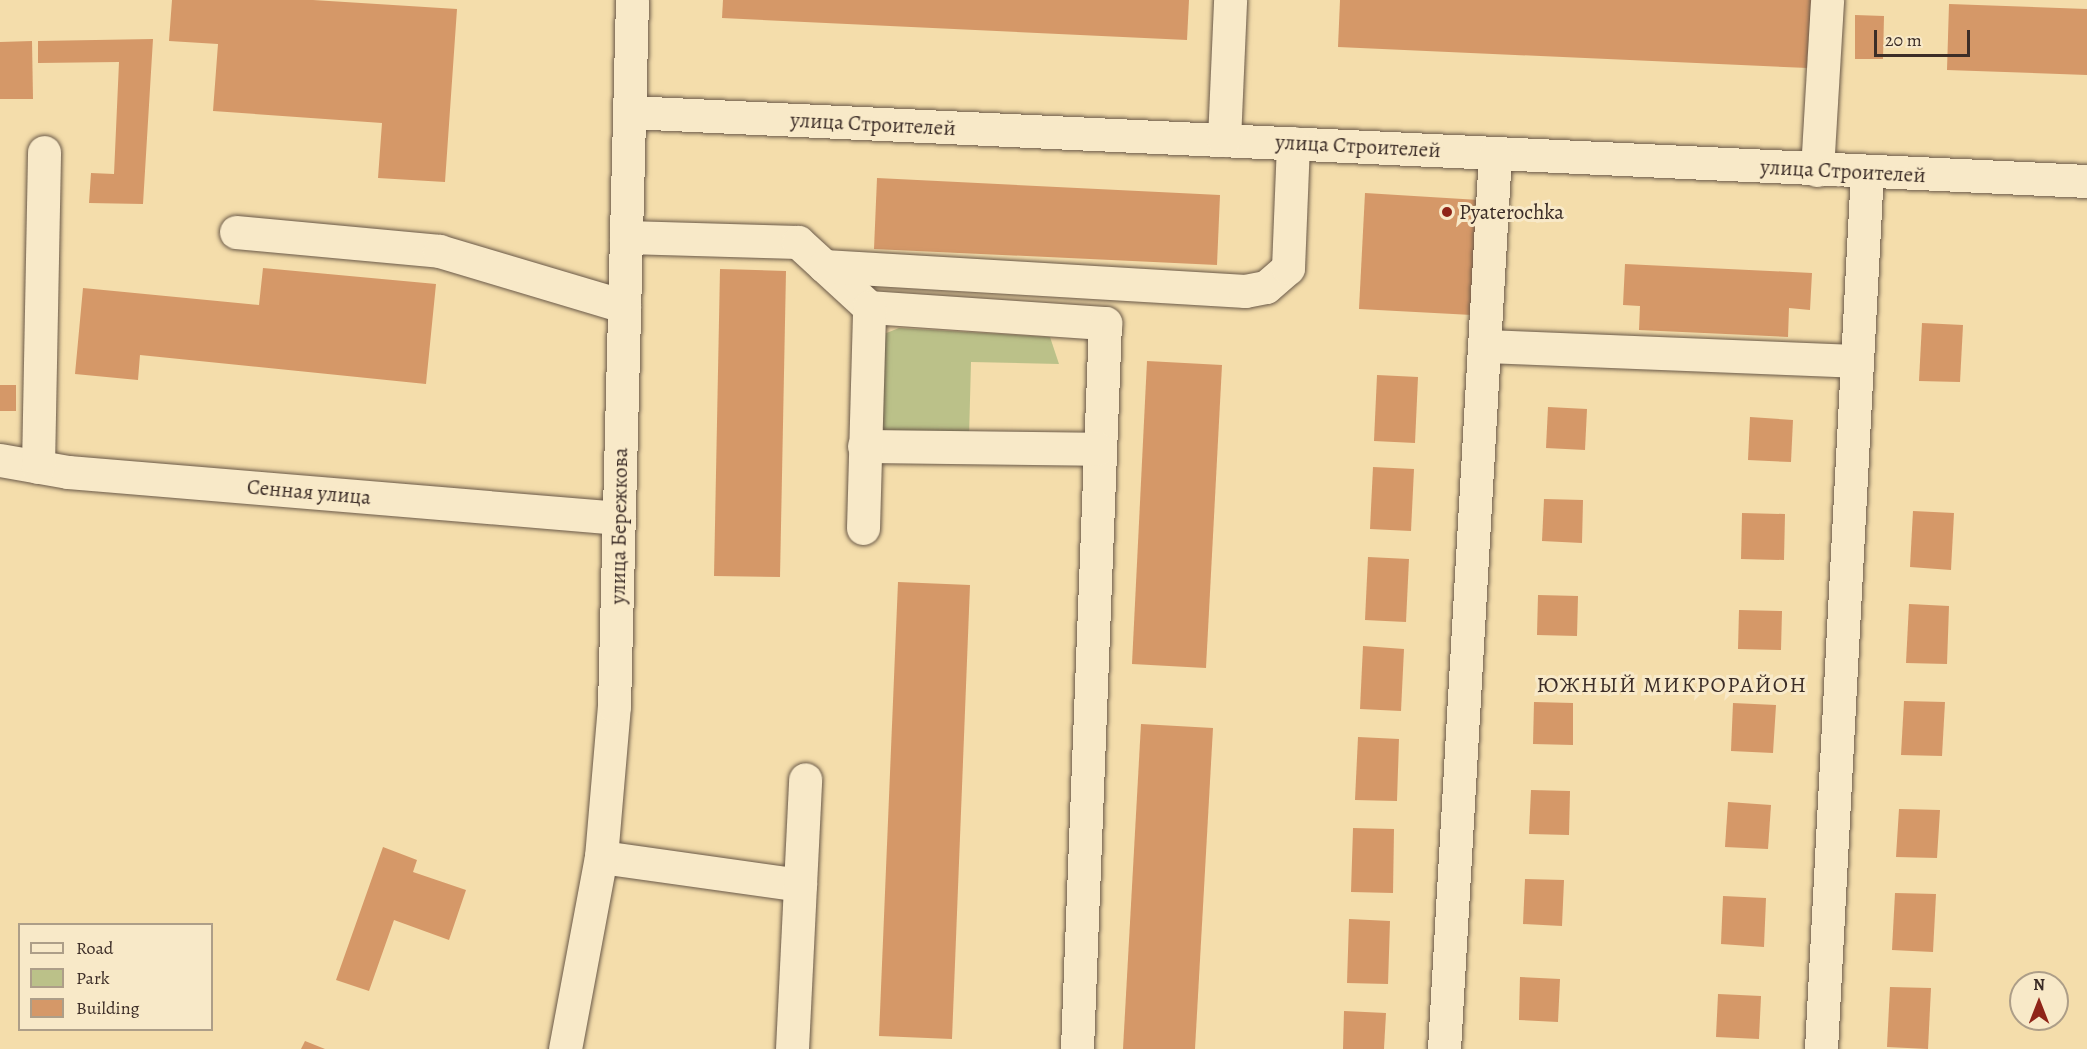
<!DOCTYPE html>
<html>
<head>
<meta charset="utf-8">
<style>
  body { margin:0 }
  #map { position:relative; width:2087px; height:1049px; overflow:hidden; background:#f4ddab; font-family:Alegreya,serif }
  div>[style] { position:absolute }
  [style*='--x'] { left:calc(var(--x)*1px); top:calc(var(--y)*1px); width:calc(var(--w)*1px); rotate:calc(var(--a)*1deg) }
  .green>* { inset:0; background:#bbc189 }
  .building>* { inset:0; background:#d59868 }
  .roads { filter:drop-shadow(0 0 2px #6a5948) drop-shadow(0 0 2px #6a5948) }
  .minor>* { height:33px; margin:-16.5px; padding:0 16.5px; transform-origin:16.5px; border-radius:16.5px; background:#f8e9c8 }
  .dots>* { width:16px; height:16px; translate:-50% -50%; box-sizing:border-box; border:3px solid #f8e9c8; border-radius:50% }
  span { translate:-50% -50%; white-space:nowrap; text-align:center; line-height:1.15; -webkit-text-stroke:6px #f8e9c8; paint-order:stroke }
  .street-label { font-size:21px; color:#3c2d27 }
  .poi-label { font-size:21px; color:#3c2d27 }
  .left { translate:0 -50%; text-align:left }
  .neighbourhood-label { font-size:22px; color:#3c2d27; letter-spacing:1.5px }
  .legend { position:absolute; left:18px; top:923px; width:195px; height:108px; box-sizing:border-box; background:#f8e9c8; border:2px solid #ad9e88; margin:0; padding:8px 10px; list-style:none; font-size:18px; color:#3c2d27 }
  .legend li { display:flex; align-items:center; gap:12px; height:30px }
  .legend b { width:30px; border:2px solid #ad9e88 }
  .north { position:absolute; left:2009px; top:971px; width:60px; height:60px; box-sizing:border-box; background:#f8e9c8; border:2px solid #ad9e88; border-radius:50%; rotate:0deg; font-size:16px; font-weight:700; line-height:24px; text-align:center; color:#3c2d27 }
  .north::after { content:''; display:block; margin:auto; width:21px; height:27px; background:#8f2418; clip-path:polygon(50% 0,100% 100%,50% 72%,0 100%) }
  .scale { position:absolute; left:1874px; top:30px; width:96px; height:27px; box-sizing:border-box; border:3px solid #3c2d27; border-top:0; padding-left:8px; font-size:18px; line-height:21px; white-space:nowrap; color:#3c2d27; -webkit-text-stroke:4px #f8e9c8; paint-order:stroke }
</style>
</head>
<body>
<div id="map">
  <div class="green">
    <div style="clip-path:polygon(899px 328px,1050px 337px,1059px 364px,971px 362px,969px 438px,877px 430px,879px 336px)"></div>
  </div>
  <div class="building">
    <div style="clip-path:polygon(172px 0,313px 0,457px 9px,445px 182px,378px 178px,382px 123px,213px 111px,218px 44px,169px 41px)"></div>
    <div style="clip-path:polygon(723px 0,1189px 0,1187px 40px,722px 18px)"></div>
    <div style="clip-path:polygon(1340px 0,1811px 0,1808px 68px,1338px 47px)"></div>
    <div style="clip-path:polygon(1949px 4px,2087px 9px,2087px 75px,1947px 70px)"></div>
    <div style="clip-path:polygon(1855px 15px,1884px 16px,1883px 59px,1855px 59px)"></div>
    <div style="clip-path:polygon(153px 39px,143px 204px,89px 203px,91px 173px,114px 174px,119px 62px,38px 63px,38px 41px)"></div>
    <div style="clip-path:polygon(32px 41px,33px 99px,0 99px,0 42px)"></div>
    <div style="clip-path:polygon(877px 178px,1220px 195px,1217px 265px,874px 249px)"></div>
    <div style="clip-path:polygon(1365px 193px,1479px 200px,1472px 315px,1359px 309px)"></div>
    <div style="clip-path:polygon(1625px 264px,1812px 273px,1810px 310px,1789px 308px,1788px 337px,1639px 330px,1640px 306px,1623px 305px)"></div>
    <div style="clip-path:polygon(263px 268px,436px 284px,426px 384px,140px 355px,138px 380px,75px 374px,83px 288px,259px 305px)"></div>
    <div style="clip-path:polygon(720px 269px,786px 271px,780px 577px,714px 576px)"></div>
    <div style="clip-path:polygon(1922px 323px,1963px 325px,1960px 382px,1919px 381px)"></div>
    <div style="clip-path:polygon(1147px 361px,1222px 365px,1206px 668px,1132px 664px)"></div>
    <div style="clip-path:polygon(1377px 375px,1418px 377px,1415px 443px,1374px 441px)"></div>
    <div style="clip-path:polygon(0 385px,16px 385px,16px 411px,0 411px)"></div>
    <div style="clip-path:polygon(1548px 407px,1587px 409px,1585px 450px,1546px 448px)"></div>
    <div style="clip-path:polygon(1750px 417px,1793px 420px,1791px 462px,1748px 460px)"></div>
    <div style="clip-path:polygon(1373px 467px,1414px 469px,1411px 531px,1370px 529px)"></div>
    <div style="clip-path:polygon(1544px 499px,1583px 500px,1582px 543px,1542px 541px)"></div>
    <div style="clip-path:polygon(1913px 511px,1954px 513px,1951px 570px,1910px 567px)"></div>
    <div style="clip-path:polygon(1742px 513px,1785px 514px,1784px 560px,1741px 559px)"></div>
    <div style="clip-path:polygon(1368px 557px,1409px 559px,1406px 622px,1365px 620px)"></div>
    <div style="clip-path:polygon(898px 582px,970px 585px,952px 1039px,879px 1036px)"></div>
    <div style="clip-path:polygon(1538px 595px,1578px 596px,1577px 636px,1537px 635px)"></div>
    <div style="clip-path:polygon(1909px 604px,1949px 606px,1947px 664px,1906px 663px)"></div>
    <div style="clip-path:polygon(1739px 610px,1782px 611px,1781px 650px,1738px 649px)"></div>
    <div style="clip-path:polygon(1363px 646px,1404px 649px,1401px 711px,1360px 709px)"></div>
    <div style="clip-path:polygon(1904px 701px,1945px 702px,1942px 756px,1901px 755px)"></div>
    <div style="clip-path:polygon(1534px 702px,1573px 703px,1573px 745px,1533px 744px)"></div>
    <div style="clip-path:polygon(1733px 703px,1776px 705px,1773px 753px,1731px 751px)"></div>
    <div style="clip-path:polygon(1141px 724px,1213px 728px,1195px 1049px,1123px 1049px)"></div>
    <div style="clip-path:polygon(1358px 737px,1399px 739px,1397px 801px,1355px 800px)"></div>
    <div style="clip-path:polygon(1531px 790px,1570px 791px,1569px 835px,1529px 834px)"></div>
    <div style="clip-path:polygon(1728px 802px,1771px 805px,1768px 849px,1725px 847px)"></div>
    <div style="clip-path:polygon(1899px 809px,1940px 810px,1937px 858px,1896px 857px)"></div>
    <div style="clip-path:polygon(1353px 828px,1394px 829px,1393px 893px,1351px 892px)"></div>
    <div style="clip-path:polygon(383px 847px,417px 860px,413px 872px,466px 890px,449px 940px,394px 920px,369px 991px,336px 980px)"></div>
    <div style="clip-path:polygon(1525px 879px,1564px 880px,1562px 926px,1523px 924px)"></div>
    <div style="clip-path:polygon(1895px 893px,1936px 894px,1933px 952px,1892px 950px)"></div>
    <div style="clip-path:polygon(1723px 896px,1766px 898px,1764px 947px,1721px 944px)"></div>
    <div style="clip-path:polygon(1349px 919px,1390px 921px,1388px 984px,1347px 983px)"></div>
    <div style="clip-path:polygon(1520px 977px,1560px 979px,1558px 1022px,1519px 1020px)"></div>
    <div style="clip-path:polygon(1890px 987px,1931px 988px,1928px 1049px,1887px 1047px)"></div>
    <div style="clip-path:polygon(1718px 994px,1761px 996px,1759px 1039px,1716px 1037px)"></div>
    <div style="clip-path:polygon(1344px 1011px,1386px 1013px,1384px 1049px,1343px 1049px)"></div>
    <div style="clip-path:polygon(305px 1041px,325px 1049px,301px 1049px)"></div>
  </div>
  <div class="roads">
    <div class="minor">
      <div style="--x:629;--y:112;--w:1460;--a:2.71"></div>
      <div style="--x:1224;--y:140;--w:140;--a:-87.5"></div>
      <div style="--x:1817;--y:170;--w:170;--a:-86.6"></div>
      <div style="--x:236;--y:232;--w:204;--a:5.3"></div>
      <div style="--x:439;--y:251;--w:193;--a:16.6"></div>
      <div style="--x:626;--y:237;--w:172;--a:1.7"></div>
      <div style="--x:798;--y:242;--w:96;--a:42.5"></div>
      <div style="--x:869;--y:307;--w:237;--a:3.9"></div>
      <div style="--x:1105;--y:323;--w:727;--a:92.21"></div>
      <div style="--x:824;--y:266;--w:422;--a:3.4"></div>
      <div style="--x:1245;--y:291;--w:21;--a:-11"></div>
      <div style="--x:1266;--y:287;--w:29;--a:-41"></div>
      <div style="--x:1288;--y:268;--w:125;--a:-87.7"></div>
      <div style="--x:1484;--y:346;--w:373;--a:2.3"></div>
      <div style="--x:864;--y:446;--w:234;--a:0.7"></div>
      <div style="--x:0;--y:460;--w:69;--a:10"></div>
      <div style="--x:68;--y:472;--w:553;--a:4.77"></div>
      <div style="--x:38;--y:467;--w:315;--a:-88.9"></div>
      <div style="--x:863;--y:528;--w:221;--a:-88.4"></div>
      <div style="--x:601;--y:857;--w:201;--a:8"></div>
      <div style="--x:565;--y:1049;--w:195;--a:-79.4"></div>
      <div style="--x:601;--y:857;--w:152;--a:-85.1"></div>
      <div style="--x:614;--y:706;--w:706;--a:-88.54"></div>
      <div style="--x:792;--y:1049;--w:270;--a:-87.2"></div>
      <div style="--x:1444;--y:1049;--w:897;--a:-86.74"></div>
      <div style="--x:1821;--y:1049;--w:878;--a:-87"></div>
    </div>
  </div>
  <div class="dots">
    <div style="left:1447px;top:212px;background:#8f2418"></div>
  </div>
  <div class="street-label">
    <span style="left:873px;top:124px;rotate:3deg">улица Строителей</span>
    <span style="left:1358px;top:146px;rotate:3deg">улица Строителей</span>
    <span style="left:1843px;top:171px;rotate:3deg">улица Строителей</span>
    <span style="left:309px;top:492px;rotate:5deg">Сенная улица</span>
    <span style="left:619px;top:526px;rotate:-89deg">улица Бережкова</span>
  </div>
  <div class="poi-label">
    <span class="left" style="left:1459px;top:212px">Pyaterochka</span>
  </div>
  <div class="neighbourhood-label">
    <span style="left:1672px;top:686px">ЮЖНЫЙ МИКРОРАЙОН</span>
  </div>
  <ul class="legend">
  <li><b style="height:8px;background:#f8e9c8"></b>Road</li>
  <li><b style="height:16px;background:#bbc189"></b>Park</li>
  <li><b style="height:16px;background:#d59868"></b>Building</li>
  </ul>
  <div class="north">N</div>
  <div class="scale">20 m</div>
</div>
</body>
</html>
